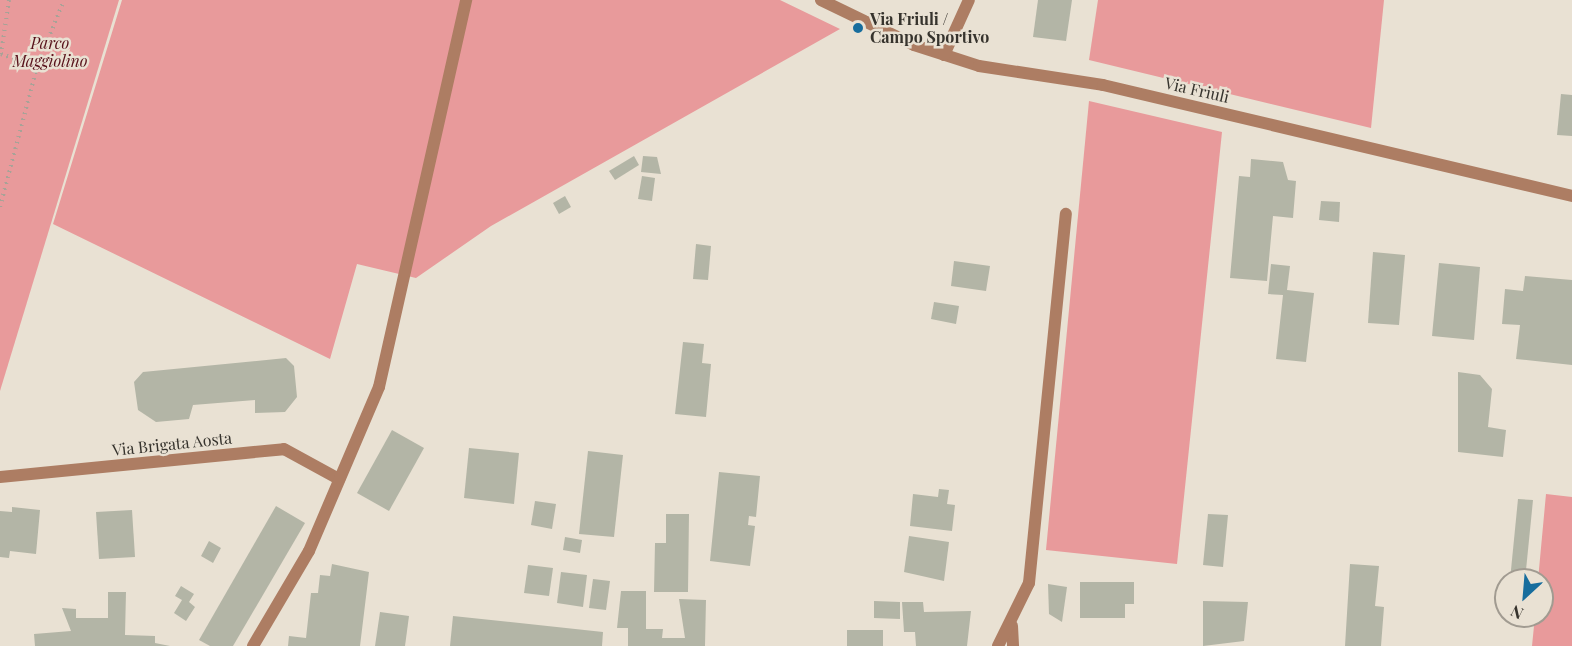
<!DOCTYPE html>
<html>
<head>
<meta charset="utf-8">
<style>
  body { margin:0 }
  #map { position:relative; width:1572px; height:646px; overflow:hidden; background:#e9e1d3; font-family:"Playfair Display",serif }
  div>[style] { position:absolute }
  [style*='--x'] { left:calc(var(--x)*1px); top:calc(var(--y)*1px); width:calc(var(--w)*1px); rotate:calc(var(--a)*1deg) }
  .green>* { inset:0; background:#e89a9b }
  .building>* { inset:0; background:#b3b5a6 }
  .path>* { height:4px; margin-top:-2px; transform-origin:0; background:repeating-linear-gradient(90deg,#a8a297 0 1.5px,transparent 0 6px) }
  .lane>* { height:12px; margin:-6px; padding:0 6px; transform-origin:6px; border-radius:6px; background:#ad7d63 }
  .street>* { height:12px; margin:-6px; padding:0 6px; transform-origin:6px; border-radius:6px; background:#ad7d63 }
  .dots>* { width:16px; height:16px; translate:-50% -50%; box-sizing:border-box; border:3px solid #e9e1d3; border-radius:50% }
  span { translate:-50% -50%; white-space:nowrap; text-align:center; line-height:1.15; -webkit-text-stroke:5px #e9e1d3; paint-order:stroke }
  .poi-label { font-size:16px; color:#36332d; font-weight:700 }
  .left { translate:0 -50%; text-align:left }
  .park-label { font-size:16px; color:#57111a; font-style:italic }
  .street-label { font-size:16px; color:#36332d }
  .north { position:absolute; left:1494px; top:568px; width:60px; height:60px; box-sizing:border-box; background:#e9e1d3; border:2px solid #a19b91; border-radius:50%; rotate:206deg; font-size:16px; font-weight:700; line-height:24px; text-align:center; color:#36332d }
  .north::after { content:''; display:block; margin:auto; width:21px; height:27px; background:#176d9d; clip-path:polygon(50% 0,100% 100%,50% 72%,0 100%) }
</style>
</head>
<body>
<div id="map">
  <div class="green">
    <div style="clip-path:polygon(0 0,119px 0,0 391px)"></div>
    <div style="clip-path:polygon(122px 0,780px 0,840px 29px,491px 226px,416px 278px,357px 264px,330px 359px,53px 224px)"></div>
    <div style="clip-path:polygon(1098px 0,1384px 0,1371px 128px,1089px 60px)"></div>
    <div style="clip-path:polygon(1089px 101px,1222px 132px,1177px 564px,1046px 550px)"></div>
    <div style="clip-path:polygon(1546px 494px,1572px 497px,1572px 646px,1532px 646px,1535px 616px,1542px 616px,1538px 580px)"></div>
  </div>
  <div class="building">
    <div style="clip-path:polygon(1038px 0,1072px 0,1066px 41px,1033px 37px)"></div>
    <div style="clip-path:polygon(1561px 94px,1572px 95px,1572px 136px,1557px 135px)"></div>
    <div style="clip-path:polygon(634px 156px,639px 165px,615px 180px,609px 171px)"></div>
    <div style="clip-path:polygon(643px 156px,657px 157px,661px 174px,641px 172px)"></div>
    <div style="clip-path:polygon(1251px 159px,1283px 162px,1288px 180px,1296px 181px,1293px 218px,1273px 216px,1267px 281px,1230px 278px,1239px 176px,1250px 177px)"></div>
    <div style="clip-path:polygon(642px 176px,655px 178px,652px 201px,638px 199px)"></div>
    <div style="clip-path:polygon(565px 196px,571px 207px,559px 214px,553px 203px)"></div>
    <div style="clip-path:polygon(1321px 201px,1340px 202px,1339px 222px,1319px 220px)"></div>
    <div style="clip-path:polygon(696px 244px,711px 246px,708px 280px,693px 279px)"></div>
    <div style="clip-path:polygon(1373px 252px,1405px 255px,1399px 325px,1368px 323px)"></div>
    <div style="clip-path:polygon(954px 261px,990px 266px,986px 291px,951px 286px)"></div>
    <div style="clip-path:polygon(1439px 263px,1480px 267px,1474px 340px,1432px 336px)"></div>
    <div style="clip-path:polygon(1271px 264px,1290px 266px,1287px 290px,1314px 293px,1306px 362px,1276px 359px,1283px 295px,1268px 294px)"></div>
    <div style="clip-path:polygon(1525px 276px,1572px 280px,1572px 365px,1516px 359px,1520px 325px,1502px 324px,1505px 289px,1523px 291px)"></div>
    <div style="clip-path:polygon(934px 302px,959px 306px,956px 324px,931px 319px)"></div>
    <div style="clip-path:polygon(683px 342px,704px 344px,702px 363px,711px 364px,706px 417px,675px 414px)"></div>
    <div style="clip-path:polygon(286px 358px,294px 366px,297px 397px,285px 412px,255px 413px,255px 400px,193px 405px,189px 419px,156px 422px,138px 410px,134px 382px,143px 372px)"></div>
    <div style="clip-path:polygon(1458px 372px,1480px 375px,1492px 389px,1488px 427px,1506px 430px,1503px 457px,1458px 452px)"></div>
    <div style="clip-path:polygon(392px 430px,424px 448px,389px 511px,357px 493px)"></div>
    <div style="clip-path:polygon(469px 448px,519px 453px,514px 504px,464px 498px)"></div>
    <div style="clip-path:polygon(588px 451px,623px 455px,614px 537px,579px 534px)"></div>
    <div style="clip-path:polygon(719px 472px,760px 476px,756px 517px,749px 516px,748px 525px,755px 526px,750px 566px,710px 561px)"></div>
    <div style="clip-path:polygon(939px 489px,949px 490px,947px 504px,955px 505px,952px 531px,910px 526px,913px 494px,938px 497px)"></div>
    <div style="clip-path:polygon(1518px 499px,1533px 500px,1525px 580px,1510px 580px)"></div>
    <div style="clip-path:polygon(535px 501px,556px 504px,552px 529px,531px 525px)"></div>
    <div style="clip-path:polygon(276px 506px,305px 523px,233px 646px,210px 646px,199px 640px)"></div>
    <div style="clip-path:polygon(12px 507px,40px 510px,36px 554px,10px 551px,9px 558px,0 557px,0 511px,12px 512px)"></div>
    <div style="clip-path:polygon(132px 510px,135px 557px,99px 559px,96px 512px)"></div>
    <div style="clip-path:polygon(666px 514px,689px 514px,688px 592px,654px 592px,655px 543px,666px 543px)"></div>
    <div style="clip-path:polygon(1208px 514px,1228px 515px,1223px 567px,1203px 565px)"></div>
    <div style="clip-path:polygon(909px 536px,949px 542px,944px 581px,904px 572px)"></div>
    <div style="clip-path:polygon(565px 537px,582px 540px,580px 553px,563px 550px)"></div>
    <div style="clip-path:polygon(209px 541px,221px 548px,213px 563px,201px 556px)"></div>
    <div style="clip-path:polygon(332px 564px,369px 572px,360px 646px,288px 646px,289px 636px,306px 638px,311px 593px,318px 593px,320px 575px,330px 576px)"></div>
    <div style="clip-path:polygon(1350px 564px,1379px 566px,1375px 606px,1384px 607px,1381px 646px,1345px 646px)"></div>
    <div style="clip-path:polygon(528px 565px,553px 568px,549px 596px,524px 593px)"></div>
    <div style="clip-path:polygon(561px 572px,587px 575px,583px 607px,557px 603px)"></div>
    <div style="clip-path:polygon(593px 579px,610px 581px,606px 610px,589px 608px)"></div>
    <div style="clip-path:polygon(1080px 582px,1134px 582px,1134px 604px,1125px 604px,1125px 618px,1080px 618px)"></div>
    <div style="clip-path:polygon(1048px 584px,1067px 587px,1062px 622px,1049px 614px)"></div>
    <div style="clip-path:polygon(181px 586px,194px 594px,189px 602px,195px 607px,186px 621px,174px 613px,182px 600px,175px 596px)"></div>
    <div style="clip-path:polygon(621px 591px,646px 591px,646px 629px,663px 629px,662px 638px,685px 638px,679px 599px,706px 600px,705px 646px,628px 646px,628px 628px,617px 628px)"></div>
    <div style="clip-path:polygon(108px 592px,126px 592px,125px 635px,155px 636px,155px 643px,170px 646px,35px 646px,34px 634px,71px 631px,62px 608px,76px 609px,76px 618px,108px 618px)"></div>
    <div style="clip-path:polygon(874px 601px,900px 602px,900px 619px,874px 618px)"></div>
    <div style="clip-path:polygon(1203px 601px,1248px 602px,1244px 641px,1203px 646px)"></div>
    <div style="clip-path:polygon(902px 602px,923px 602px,924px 612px,971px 611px,967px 646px,916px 646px,915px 632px,904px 632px)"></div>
    <div style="clip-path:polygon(380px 612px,409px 616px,405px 646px,375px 646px)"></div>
    <div style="clip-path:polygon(453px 616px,603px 632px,602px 646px,450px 646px)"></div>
    <div style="clip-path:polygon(847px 630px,883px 630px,883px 646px,847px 646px)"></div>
  </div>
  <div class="path">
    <div style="--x:9;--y:0;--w:55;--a:98.4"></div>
    <div style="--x:1;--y:54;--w:38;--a:20"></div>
    <div style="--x:0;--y:207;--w:145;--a:-75.2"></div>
    <div style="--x:37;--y:67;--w:72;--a:-68.1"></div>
  </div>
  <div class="lane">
    <div style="--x:379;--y:387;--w:397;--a:-77.3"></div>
    <div style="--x:1012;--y:626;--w:20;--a:87"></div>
    <div style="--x:998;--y:646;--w:70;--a:-63.8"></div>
    <div style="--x:1029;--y:583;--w:371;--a:-84.3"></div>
  </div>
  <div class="street">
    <div style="--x:821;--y:0;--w:103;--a:25.8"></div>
    <div style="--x:914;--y:45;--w:68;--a:17.9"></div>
    <div style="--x:979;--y:66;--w:125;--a:8.7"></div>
    <div style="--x:1103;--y:85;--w:482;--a:13.3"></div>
    <div style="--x:944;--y:55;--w:60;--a:-65.6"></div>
    <div style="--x:0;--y:477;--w:285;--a:-5.6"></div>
    <div style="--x:284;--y:449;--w:63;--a:28.6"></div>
    <div style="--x:253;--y:646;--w:110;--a:-59.5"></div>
    <div style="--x:309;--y:551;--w:178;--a:-66.9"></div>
  </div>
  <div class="dots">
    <div style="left:858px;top:28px;background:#176d9d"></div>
  </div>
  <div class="poi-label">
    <span class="left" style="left:870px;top:28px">Via Friuli /<br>Campo Sportivo</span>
  </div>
  <div class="park-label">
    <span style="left:50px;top:52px">Parco<br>Maggiolino</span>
  </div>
  <div class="street-label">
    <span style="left:1197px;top:90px;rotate:13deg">Via Friuli</span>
    <span style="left:172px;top:444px;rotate:-6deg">Via Brigata Aosta</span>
  </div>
  <div class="north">N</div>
</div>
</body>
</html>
